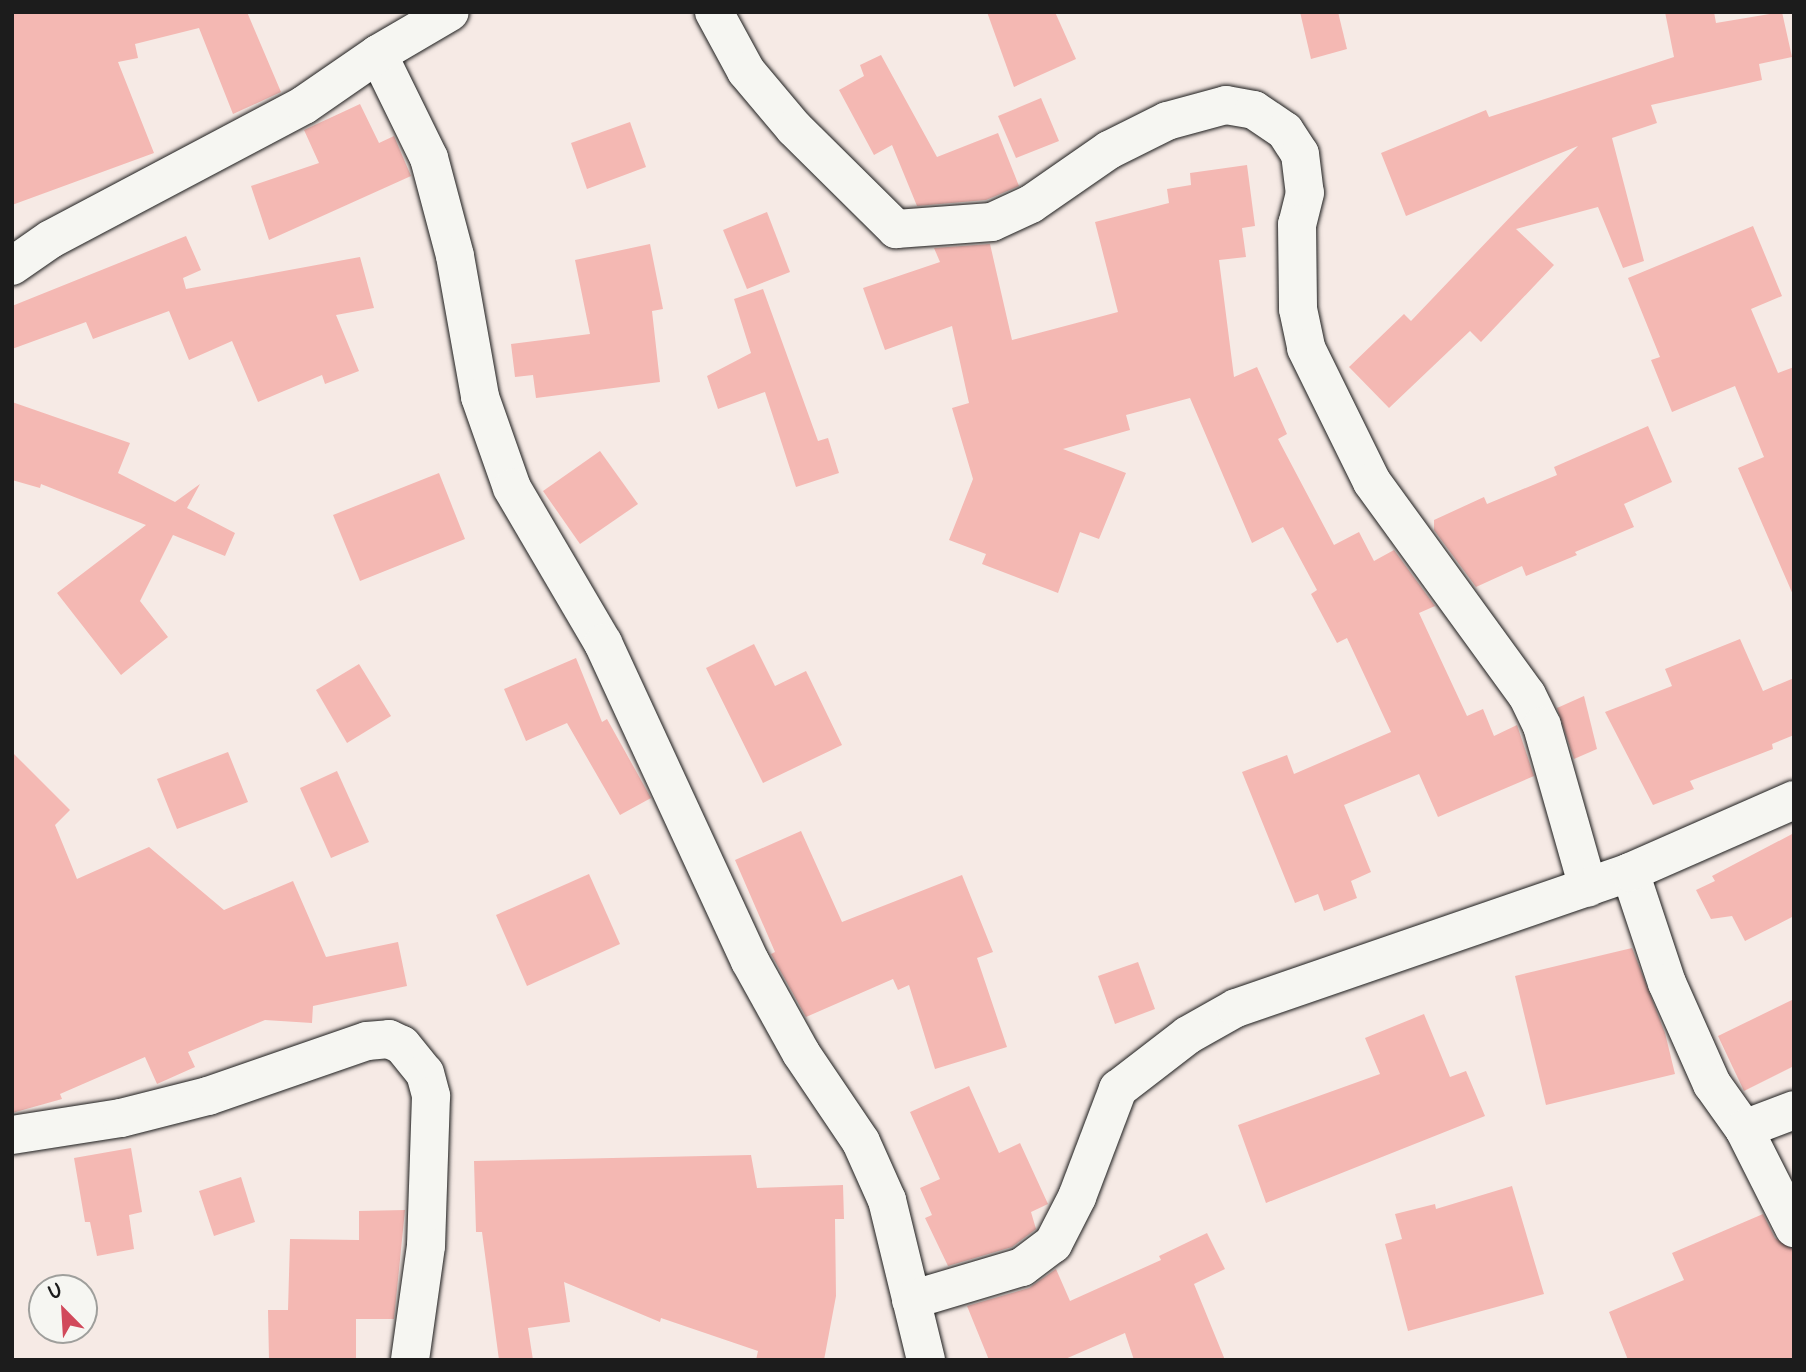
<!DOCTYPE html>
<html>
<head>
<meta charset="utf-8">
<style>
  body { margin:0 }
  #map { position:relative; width:1806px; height:1372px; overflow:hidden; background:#f6eae5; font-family:Pangolin,sans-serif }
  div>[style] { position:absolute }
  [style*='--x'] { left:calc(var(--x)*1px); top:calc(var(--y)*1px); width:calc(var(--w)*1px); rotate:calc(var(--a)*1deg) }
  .building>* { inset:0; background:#f4b8b3 }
  .roads { filter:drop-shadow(0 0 2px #1c1c1c) drop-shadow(0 0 2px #1c1c1c) }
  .street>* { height:38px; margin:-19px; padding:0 19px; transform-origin:19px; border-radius:19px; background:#f6f6f2 }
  span { translate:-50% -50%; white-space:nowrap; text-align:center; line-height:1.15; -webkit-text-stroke:6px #f6f6f2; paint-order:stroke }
  .frame { position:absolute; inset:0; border:14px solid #1c1c1c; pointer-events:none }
  .north { position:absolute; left:28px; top:1274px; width:70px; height:70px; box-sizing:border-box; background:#f6f6f2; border:2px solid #9f9f9c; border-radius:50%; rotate:336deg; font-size:19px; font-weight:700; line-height:28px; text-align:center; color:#1c1c1c }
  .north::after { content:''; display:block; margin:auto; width:24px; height:32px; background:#d1495b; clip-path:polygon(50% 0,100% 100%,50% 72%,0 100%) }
</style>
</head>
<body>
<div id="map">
  <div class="building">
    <div style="clip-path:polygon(12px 12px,247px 12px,281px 92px,233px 114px,199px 28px,135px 44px,138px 58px,118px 62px,154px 153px,12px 205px)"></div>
    <div style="clip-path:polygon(987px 12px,1055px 12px,1076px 59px,1014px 87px)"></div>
    <div style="clip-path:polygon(1300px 12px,1338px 12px,1347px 49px,1311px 59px)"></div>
    <div style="clip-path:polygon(1665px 12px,1714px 12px,1716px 23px,1782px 12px,1792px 57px,1759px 64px,1762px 80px,1651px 105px,1657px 123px,1612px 138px,1644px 261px,1623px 268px,1598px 207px,1516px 229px,1554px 265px,1481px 342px,1470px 331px,1389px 408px,1349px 367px,1404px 314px,1411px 321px,1578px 146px,1406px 216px,1381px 153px,1486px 110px,1489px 117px,1674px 57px)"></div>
    <div style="clip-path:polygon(881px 55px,937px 157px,998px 133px,1019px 186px,986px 200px,917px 206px,892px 145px,874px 155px,839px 90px,864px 76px,860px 65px)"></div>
    <div style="clip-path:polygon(1041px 98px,1059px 141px,1016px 158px,998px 116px)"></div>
    <div style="clip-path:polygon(360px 104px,379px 143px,394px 136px,411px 176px,269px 240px,251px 186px,319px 163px,304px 130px)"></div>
    <div style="clip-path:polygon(630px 122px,646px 167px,587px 189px,571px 143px)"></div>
    <div style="clip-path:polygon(1247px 165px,1255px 226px,1242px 228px,1246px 257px,1219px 260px,1234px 377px,1257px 367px,1287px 434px,1278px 439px,1334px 545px,1359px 532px,1374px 561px,1394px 550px,1435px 606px,1419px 613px,1467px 716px,1483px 709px,1494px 736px,1517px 725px,1534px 776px,1438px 817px,1419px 774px,1344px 805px,1371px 872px,1351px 881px,1357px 898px,1324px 911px,1318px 894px,1295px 903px,1242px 772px,1287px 755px,1294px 774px,1391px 732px,1347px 638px,1337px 643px,1311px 594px,1317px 590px,1283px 527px,1252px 543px,1190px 398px,1126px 415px,1130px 430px,1063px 449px,1126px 473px,1099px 539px,1080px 532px,1058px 593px,982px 564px,986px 554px,949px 540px,973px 479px,952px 408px,969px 403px,952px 326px,885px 350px,863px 288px,940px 262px,934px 248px,990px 244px,1012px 340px,1118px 312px,1095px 222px,1169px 203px,1167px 189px,1191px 185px,1190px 173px)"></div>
    <div style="clip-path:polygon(767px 212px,790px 272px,747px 289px,723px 230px)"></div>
    <div style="clip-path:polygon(1753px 226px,1782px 296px,1751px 309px,1778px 373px,1794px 367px,1794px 597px,1738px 468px,1764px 457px,1735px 386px,1672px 412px,1651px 360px,1660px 357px,1628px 278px)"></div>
    <div style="clip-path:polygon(186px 236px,201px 270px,183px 278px,186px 289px,360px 257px,374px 308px,336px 315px,359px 371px,325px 384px,322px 375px,258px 402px,232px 341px,189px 360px,169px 311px,93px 339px,86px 322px,12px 349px,12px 306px)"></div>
    <div style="clip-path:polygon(650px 244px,663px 309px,652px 311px,660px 382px,536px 398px,533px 375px,515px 377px,511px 344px,590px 334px,575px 260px)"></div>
    <div style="clip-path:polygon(763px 289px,818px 441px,828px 438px,839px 473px,796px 487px,765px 392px,718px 409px,707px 376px,751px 353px,734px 299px)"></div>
    <div style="clip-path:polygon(12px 402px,130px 443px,118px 473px,175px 502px,200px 484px,187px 508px,235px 533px,225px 556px,173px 535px,140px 601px,168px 637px,121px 675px,57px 593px,146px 525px,41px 484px,40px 488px,12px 480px)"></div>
    <div style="clip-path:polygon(1648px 426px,1672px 482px,1624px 504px,1634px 527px,1575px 552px,1577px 555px,1526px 576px,1522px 566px,1476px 587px,1434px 530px,1434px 520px,1484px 497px,1487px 504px,1557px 475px,1554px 467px)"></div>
    <div style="clip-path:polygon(600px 451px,638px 504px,580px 544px,543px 491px)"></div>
    <div style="clip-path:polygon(439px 473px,465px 539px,360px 581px,333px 515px)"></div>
    <div style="clip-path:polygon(1740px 639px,1763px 691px,1794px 678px,1794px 735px,1772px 744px,1773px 749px,1690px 781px,1694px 789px,1653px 805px,1605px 712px,1672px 686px,1665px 669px)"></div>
    <div style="clip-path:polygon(754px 644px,775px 686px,806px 671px,842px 745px,763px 783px,706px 668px)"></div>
    <div style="clip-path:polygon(576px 658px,602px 722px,607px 719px,651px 798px,620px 815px,567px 723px,526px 741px,504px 689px)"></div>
    <div style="clip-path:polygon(359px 664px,391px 716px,347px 743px,316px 690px)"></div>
    <div style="clip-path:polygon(1584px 696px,1597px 749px,1574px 759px,1557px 708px)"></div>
    <div style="clip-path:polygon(12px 752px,70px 810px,55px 825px,77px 879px,149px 847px,224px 910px,293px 881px,326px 957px,398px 942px,407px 986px,313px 1006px,312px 1023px,265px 1020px,188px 1052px,195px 1067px,157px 1084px,145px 1057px,60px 1094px,62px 1099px,12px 1113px)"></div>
    <div style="clip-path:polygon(228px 752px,248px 802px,177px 829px,157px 779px)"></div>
    <div style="clip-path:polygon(337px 771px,369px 842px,331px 858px,300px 788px)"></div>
    <div style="clip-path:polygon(801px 831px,842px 922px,962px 875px,993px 952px,977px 958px,1007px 1047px,935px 1069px,909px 985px,898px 990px,893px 979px,806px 1017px,771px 954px,775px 952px,735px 860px)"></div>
    <div style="clip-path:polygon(1794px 833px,1794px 916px,1745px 941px,1732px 916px,1711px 919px,1696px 890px,1715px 881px,1712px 876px)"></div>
    <div style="clip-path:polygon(589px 874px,620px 944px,527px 986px,496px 915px)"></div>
    <div style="clip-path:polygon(1632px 948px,1665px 1033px,1675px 1074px,1546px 1105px,1515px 976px)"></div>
    <div style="clip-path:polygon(1138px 962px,1155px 1009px,1115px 1024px,1098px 976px)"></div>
    <div style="clip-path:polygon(1794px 999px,1794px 1066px,1744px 1091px,1718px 1036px)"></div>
    <div style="clip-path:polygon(1424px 1014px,1450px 1077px,1466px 1071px,1485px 1116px,1266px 1203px,1238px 1125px,1380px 1074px,1365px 1038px)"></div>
    <div style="clip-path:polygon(969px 1086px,999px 1153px,1020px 1143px,1048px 1204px,1031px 1212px,1036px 1229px,1012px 1247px,948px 1266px,925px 1218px,932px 1215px,920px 1188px,940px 1179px,910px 1112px)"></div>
    <div style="clip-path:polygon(131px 1148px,142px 1212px,129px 1215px,134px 1249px,97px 1256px,90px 1222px,85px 1222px,74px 1158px)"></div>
    <div style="clip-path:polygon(751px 1155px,757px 1188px,843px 1185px,844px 1219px,835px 1219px,836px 1296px,824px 1360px,756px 1360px,758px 1351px,661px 1318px,660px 1322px,564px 1282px,570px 1322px,528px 1328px,533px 1360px,499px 1360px,482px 1232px,476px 1232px,474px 1161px)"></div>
    <div style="clip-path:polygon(241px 1177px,255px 1222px,214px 1236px,199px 1191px)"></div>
    <div style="clip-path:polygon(1512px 1186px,1544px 1294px,1408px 1331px,1385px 1244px,1402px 1239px,1395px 1214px,1435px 1204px,1436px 1209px)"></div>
    <div style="clip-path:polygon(405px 1210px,394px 1319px,356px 1319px,356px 1360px,269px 1360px,268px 1310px,288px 1310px,290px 1239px,359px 1240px,359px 1211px)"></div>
    <div style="clip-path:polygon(1763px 1214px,1775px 1238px,1794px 1250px,1794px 1360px,1628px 1360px,1609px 1312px,1684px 1280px,1672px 1253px)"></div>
    <div style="clip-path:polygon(1207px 1233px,1225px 1269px,1194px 1284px,1225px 1360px,1134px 1360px,1125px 1333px,1063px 1360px,989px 1360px,967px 1306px,1029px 1288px,1056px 1269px,1070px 1301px,1161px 1260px,1159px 1256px)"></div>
  </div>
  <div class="roads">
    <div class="street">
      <div style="--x:714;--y:12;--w:67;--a:61.5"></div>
      <div style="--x:746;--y:71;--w:75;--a:49.9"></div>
      <div style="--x:794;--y:128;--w:144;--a:44.7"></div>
      <div style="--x:896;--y:229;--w:96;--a:-4.2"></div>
      <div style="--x:992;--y:222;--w:43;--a:-24.8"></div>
      <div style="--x:1031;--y:204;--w:95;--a:-34.7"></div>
      <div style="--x:1109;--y:150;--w:65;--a:-26.6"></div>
      <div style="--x:1167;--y:121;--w:61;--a:-15.2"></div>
      <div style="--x:1226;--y:105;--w:28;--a:10"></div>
      <div style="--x:1254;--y:110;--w:37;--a:34"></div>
      <div style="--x:1285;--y:131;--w:27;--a:57"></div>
      <div style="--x:1300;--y:154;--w:39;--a:83"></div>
      <div style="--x:1305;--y:193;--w:32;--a:104"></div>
      <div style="--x:1297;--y:224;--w:85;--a:89.3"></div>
      <div style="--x:1298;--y:309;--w:40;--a:78"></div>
      <div style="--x:1306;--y:348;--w:149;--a:63.8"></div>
      <div style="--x:1372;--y:482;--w:263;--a:54"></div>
      <div style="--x:1527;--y:695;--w:34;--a:64"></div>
      <div style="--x:1542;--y:726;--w:168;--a:74.1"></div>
      <div style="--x:378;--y:54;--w:116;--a:63.9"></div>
      <div style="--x:429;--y:158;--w:101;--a:75.1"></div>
      <div style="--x:455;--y:256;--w:143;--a:79.9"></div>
      <div style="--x:480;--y:397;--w:96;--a:70.6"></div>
      <div style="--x:512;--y:488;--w:180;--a:59.6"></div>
      <div style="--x:603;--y:643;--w:350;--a:65.2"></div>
      <div style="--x:750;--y:961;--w:105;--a:61"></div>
      <div style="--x:801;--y:1053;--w:107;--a:56"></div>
      <div style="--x:861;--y:1142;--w:64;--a:65.9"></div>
      <div style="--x:887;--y:1200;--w:165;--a:76.3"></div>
      <div style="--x:12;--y:266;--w:47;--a:-34.7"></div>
      <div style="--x:51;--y:239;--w:286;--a:-27.9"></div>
      <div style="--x:304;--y:105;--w:90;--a:-34.6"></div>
      <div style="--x:378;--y:54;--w:83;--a:-30.3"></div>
      <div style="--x:1630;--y:872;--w:117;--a:71.6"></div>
      <div style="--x:1667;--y:983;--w:111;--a:66"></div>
      <div style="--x:1712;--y:1084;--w:55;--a:54.6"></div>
      <div style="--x:1744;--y:1129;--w:111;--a:63.2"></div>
      <div style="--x:1744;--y:1129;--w:53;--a:-20.8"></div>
      <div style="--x:12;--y:1135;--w:110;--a:-8.9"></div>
      <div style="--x:121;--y:1118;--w:90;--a:-14.2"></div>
      <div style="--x:208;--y:1096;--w:168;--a:-19.1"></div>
      <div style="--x:367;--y:1041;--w:22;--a:-5"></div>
      <div style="--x:389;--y:1039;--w:14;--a:25"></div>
      <div style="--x:402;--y:1045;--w:36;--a:51"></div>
      <div style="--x:425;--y:1073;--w:24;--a:75"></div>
      <div style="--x:431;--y:1096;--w:150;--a:91.9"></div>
      <div style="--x:426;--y:1246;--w:115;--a:98"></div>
      <div style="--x:911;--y:1300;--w:116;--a:-16.6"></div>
      <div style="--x:1022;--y:1267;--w:39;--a:-37"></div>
      <div style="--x:1053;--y:1244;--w:53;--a:-62.9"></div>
      <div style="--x:1077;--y:1197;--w:116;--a:-69.2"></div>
      <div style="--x:1118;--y:1089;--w:88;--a:-37.6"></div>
      <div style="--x:1188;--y:1035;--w:55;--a:-29.4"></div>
      <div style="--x:1236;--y:1008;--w:417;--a:-19"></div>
      <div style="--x:1630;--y:872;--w:179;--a:-23.7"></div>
    </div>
  </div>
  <div class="frame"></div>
  <div class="north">U</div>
</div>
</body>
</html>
